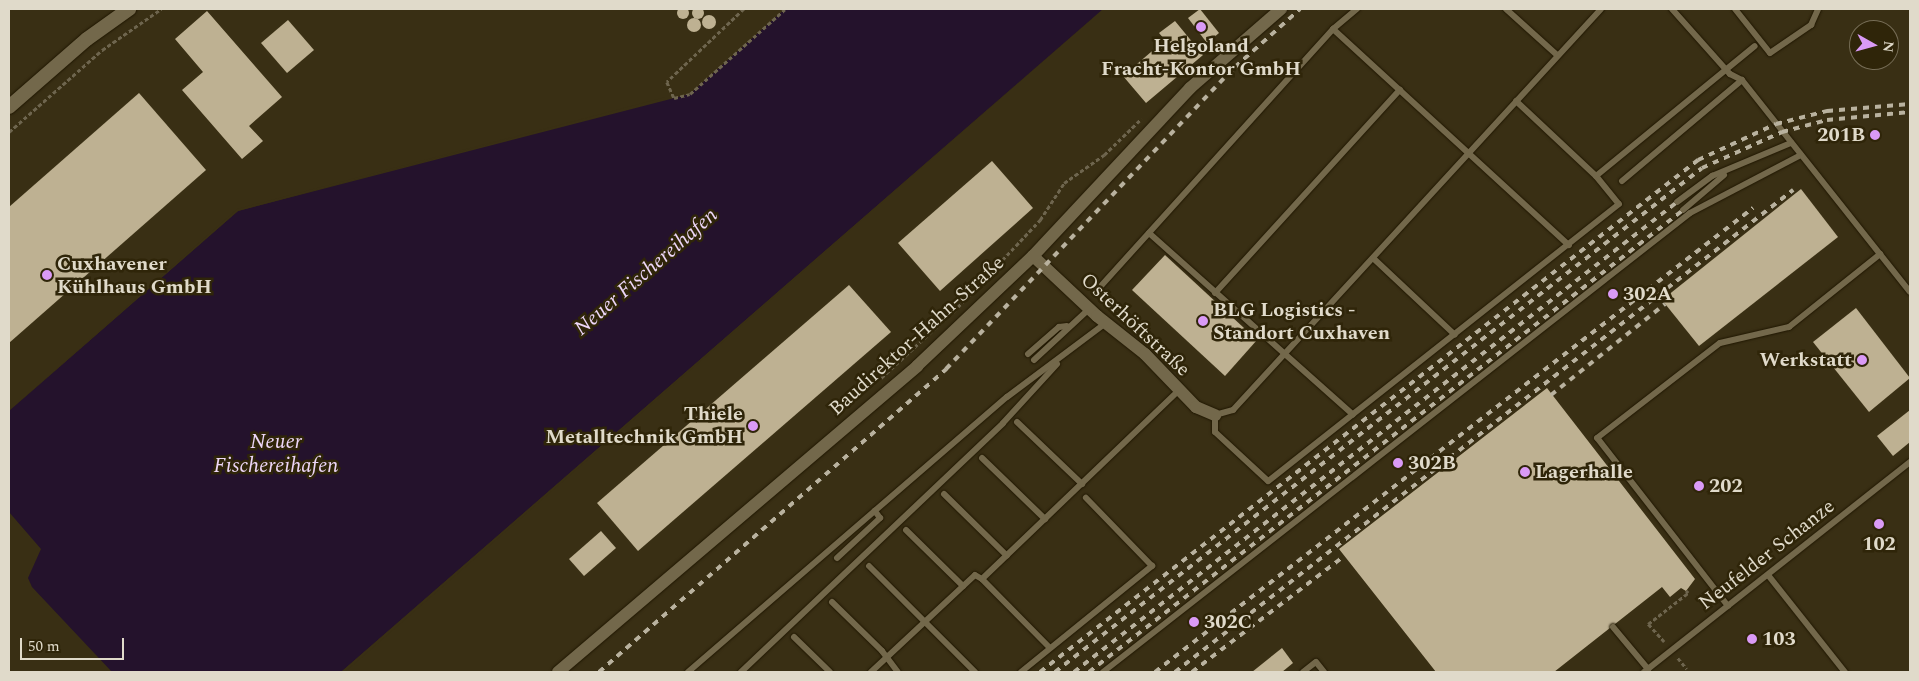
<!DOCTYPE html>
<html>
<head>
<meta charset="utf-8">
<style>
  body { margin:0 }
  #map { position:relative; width:1919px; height:681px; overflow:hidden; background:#392f14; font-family:Spectral,serif }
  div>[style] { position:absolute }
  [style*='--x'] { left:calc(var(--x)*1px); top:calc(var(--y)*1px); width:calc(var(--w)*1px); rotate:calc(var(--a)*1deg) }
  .water>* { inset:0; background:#24122c }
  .pier>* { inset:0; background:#392f14 }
  .building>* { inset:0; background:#beb192 }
  .round { border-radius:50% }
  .path>* { height:2.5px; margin-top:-1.25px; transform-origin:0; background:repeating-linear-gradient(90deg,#6e654e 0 4px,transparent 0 6.5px) }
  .roads { filter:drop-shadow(0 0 1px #201700) drop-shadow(0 0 1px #201700) }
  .service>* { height:6px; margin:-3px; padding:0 3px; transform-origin:3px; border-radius:3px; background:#73684b }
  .minor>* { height:12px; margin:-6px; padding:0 6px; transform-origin:6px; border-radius:6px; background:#73684b }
  .tertiary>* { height:14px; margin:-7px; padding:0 7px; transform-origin:7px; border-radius:7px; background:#73684b }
  .rail>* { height:4px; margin-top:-2px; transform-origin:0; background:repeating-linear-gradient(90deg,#b9b29f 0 6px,transparent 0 12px) }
  .dots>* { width:14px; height:14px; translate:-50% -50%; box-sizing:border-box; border:2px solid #2f2509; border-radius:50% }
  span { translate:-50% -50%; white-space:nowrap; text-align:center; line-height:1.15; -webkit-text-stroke:5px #2f2509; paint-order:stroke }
  .poi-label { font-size:20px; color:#e0daca; font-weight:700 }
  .right { translate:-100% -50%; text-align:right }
  .left { translate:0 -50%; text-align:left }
  .street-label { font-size:20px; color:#e0daca }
  .water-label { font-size:21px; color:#edd6f8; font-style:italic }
  .frame { position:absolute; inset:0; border:10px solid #e0daca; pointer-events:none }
  .north { position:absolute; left:1849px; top:20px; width:50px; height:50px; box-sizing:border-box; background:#2f2509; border:1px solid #766d56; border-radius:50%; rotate:97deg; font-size:14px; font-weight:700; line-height:20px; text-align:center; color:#e0daca }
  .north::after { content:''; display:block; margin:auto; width:18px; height:22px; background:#da9af6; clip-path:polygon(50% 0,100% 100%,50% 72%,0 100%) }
  .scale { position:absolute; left:20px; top:638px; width:104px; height:22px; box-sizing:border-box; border:2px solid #e0daca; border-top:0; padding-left:6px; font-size:15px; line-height:18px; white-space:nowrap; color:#e0daca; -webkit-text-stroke:4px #2f2509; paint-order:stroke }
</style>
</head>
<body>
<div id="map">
  <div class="water">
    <div style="clip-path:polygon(785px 9px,1103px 9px,341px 672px,112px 672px,32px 587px,28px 578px,41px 549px,9px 512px,9px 411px,238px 211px,690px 94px)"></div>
  </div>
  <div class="pier">
    <div style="clip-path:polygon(1103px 9px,345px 672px,341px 672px)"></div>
    <div style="clip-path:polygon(673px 95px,238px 211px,9px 411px,237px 209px)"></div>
  </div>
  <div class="building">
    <div class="round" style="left:677px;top:7px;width:12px;height:12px"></div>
    <div class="round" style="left:692px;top:7px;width:12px;height:12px"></div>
    <div style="clip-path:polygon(1200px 9px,1219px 33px,1207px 43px,1188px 18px)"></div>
    <div style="clip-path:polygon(207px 11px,282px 97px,249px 126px,263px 141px,242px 159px,182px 90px,203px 72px,175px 39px)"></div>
    <div class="round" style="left:702px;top:15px;width:14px;height:14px"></div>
    <div class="round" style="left:687px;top:18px;width:14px;height:14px"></div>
    <div style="clip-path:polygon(288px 20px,314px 50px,287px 73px,261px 43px)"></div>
    <div style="clip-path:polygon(1175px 21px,1203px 55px,1146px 103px,1123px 76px,1165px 40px,1159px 33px)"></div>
    <div style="clip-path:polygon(139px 93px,206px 170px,9px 343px,9px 207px)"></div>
    <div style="clip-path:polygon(992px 161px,1033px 208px,940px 291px,898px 243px)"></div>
    <div style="clip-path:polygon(1801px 189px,1838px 237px,1699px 346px,1662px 300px)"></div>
    <div style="clip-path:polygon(1165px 255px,1257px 340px,1225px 376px,1132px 290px)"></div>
    <div style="clip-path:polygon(849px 285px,891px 332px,638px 551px,597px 503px)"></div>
    <div style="clip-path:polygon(1856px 308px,1910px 378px,1869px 412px,1813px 342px)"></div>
    <div style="clip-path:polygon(1547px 388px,1695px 579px,1686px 591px,1681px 588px,1670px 597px,1662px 587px,1554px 672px,1436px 672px,1339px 549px)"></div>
    <div style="clip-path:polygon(1910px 410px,1910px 442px,1893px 456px,1877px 436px)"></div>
    <div style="clip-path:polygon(601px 531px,616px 548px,584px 576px,569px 559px)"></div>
    <div style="clip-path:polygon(1282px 648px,1293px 663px,1282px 672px,1252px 672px)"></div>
  </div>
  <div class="path">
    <div style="--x:744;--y:9;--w:106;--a:136.5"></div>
    <div style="--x:667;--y:82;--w:17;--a:66"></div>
    <div style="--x:674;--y:98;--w:16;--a:-14"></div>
    <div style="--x:690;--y:94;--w:127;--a:-41.8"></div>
    <div style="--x:9;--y:132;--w:124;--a:-41.4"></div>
    <div style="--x:102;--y:50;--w:72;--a:-34.8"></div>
    <div style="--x:953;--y:312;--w:127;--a:-46.6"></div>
    <div style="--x:1040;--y:220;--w:44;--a:-57"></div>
    <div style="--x:1064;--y:183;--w:49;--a:-35"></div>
    <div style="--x:1104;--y:155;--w:52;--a:-44.2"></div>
    <div style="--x:881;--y:378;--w:87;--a:-42.7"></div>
    <div style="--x:1664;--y:642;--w:24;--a:-132"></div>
    <div style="--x:1648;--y:624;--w:51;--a:-37.8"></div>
    <div style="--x:1688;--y:593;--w:3;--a:-135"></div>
    <div style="--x:1678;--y:658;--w:14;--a:51"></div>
  </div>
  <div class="roads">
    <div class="service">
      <div style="--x:1506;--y:9;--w:69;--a:42"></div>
      <div style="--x:1672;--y:9;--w:87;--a:48.3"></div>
      <div style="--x:1730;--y:74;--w:13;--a:27"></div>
      <div style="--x:1742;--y:80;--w:270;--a:51.6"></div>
      <div style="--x:1735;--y:9;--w:56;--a:51.5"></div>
      <div style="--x:1770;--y:53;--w:50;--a:-34.3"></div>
      <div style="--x:1811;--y:25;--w:17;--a:-66"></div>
      <div style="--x:1333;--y:29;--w:320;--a:42.5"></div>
      <div style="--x:1516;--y:101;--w:110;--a:43.2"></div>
      <div style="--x:1596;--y:176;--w:36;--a:51"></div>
      <div style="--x:1619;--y:204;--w:447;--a:141.7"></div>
      <div style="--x:1268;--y:481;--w:72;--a:-137.2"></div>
      <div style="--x:1215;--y:432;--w:17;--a:-90"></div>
      <div style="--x:1215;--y:415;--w:19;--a:-16"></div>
      <div style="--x:1233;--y:410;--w:544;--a:-47.46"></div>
      <div style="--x:1596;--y:176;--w:205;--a:-39.3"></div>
      <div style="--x:1622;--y:181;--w:157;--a:-40.1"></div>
      <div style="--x:1677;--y:202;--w:44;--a:-36.6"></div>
      <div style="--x:1712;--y:176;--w:86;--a:-22.7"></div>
      <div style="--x:1683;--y:210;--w:54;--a:-40.5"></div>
      <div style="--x:1149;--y:233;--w:273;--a:41.7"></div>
      <div style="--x:1373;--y:258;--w:112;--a:43.2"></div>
      <div style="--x:1100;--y:287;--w:348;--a:-47.9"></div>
      <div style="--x:1333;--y:29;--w:31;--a:-40"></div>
      <div style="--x:1215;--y:293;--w:275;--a:-47.7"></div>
      <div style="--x:1028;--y:354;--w:41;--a:-41.1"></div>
      <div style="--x:1059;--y:327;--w:8;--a:-7"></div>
      <div style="--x:1034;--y:360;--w:75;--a:-42.8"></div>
      <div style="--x:1017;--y:422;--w:90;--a:43.6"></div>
      <div style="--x:982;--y:458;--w:88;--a:44.1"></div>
      <div style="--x:944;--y:494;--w:88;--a:44.5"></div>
      <div style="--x:906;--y:530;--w:80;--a:44.5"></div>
      <div style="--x:837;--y:558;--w:59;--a:-42.9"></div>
      <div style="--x:880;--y:518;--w:9;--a:-126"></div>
      <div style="--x:869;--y:566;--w:150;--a:45"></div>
      <div style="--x:1768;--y:575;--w:124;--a:51.6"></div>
      <div style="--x:832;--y:602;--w:70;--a:44.4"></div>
      <div style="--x:882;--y:651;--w:26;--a:53"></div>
      <div style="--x:1728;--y:606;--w:213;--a:-127.9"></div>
      <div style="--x:1597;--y:438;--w:155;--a:-37.7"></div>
      <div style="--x:1720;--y:343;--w:71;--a:-13.1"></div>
      <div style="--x:1789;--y:327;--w:117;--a:-38.7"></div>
      <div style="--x:1613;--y:627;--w:55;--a:50.2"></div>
      <div style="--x:794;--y:637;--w:50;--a:44.2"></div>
      <div style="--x:1049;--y:647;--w:95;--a:-134.6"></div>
      <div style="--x:982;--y:579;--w:273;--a:-43.8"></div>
      <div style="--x:688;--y:672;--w:421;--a:-40.8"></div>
      <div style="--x:1007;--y:397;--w:124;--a:-36.8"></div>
      <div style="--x:741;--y:672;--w:361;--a:-43.5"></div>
      <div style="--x:1003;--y:423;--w:80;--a:-47.5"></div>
      <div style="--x:871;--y:672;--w:142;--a:-43"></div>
      <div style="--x:975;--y:575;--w:8;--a:30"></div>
      <div style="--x:1021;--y:672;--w:169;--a:-39"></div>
      <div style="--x:1152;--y:566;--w:95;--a:-134.1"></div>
      <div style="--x:1103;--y:672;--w:745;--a:-38.02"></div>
      <div style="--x:1690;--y:213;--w:125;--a:-27.6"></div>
      <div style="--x:1303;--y:672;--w:16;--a:-38"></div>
      <div style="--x:1316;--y:662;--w:13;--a:51"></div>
      <div style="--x:1644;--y:672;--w:339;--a:-38.3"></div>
    </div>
    <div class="minor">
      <div style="--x:1033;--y:256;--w:88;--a:43.2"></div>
      <div style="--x:1097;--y:316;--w:61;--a:38.4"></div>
      <div style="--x:1145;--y:354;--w:74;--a:46.1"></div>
      <div style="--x:1196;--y:407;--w:21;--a:23"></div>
      <div style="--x:558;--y:672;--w:472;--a:-40.4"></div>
      <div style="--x:917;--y:366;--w:160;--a:-43.5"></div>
      <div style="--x:1033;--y:256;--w:230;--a:-46.9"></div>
      <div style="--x:1190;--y:88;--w:121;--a:-41"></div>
    </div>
    <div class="tertiary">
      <div style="--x:9;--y:107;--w:103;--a:-41.1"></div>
      <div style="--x:87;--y:39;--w:52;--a:-35.5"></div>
    </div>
  </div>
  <div class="rail">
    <div style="--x:1551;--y:395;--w:146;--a:-38.6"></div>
    <div style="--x:599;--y:672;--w:461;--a:-41.1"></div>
    <div style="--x:946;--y:369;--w:418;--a:-46.3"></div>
    <div style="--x:1235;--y:67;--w:87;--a:-41.7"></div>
    <div style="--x:1040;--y:672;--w:834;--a:-37.89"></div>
    <div style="--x:1698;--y:160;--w:86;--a:-24.8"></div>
    <div style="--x:1776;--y:124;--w:53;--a:-14.3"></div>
    <div style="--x:1827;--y:111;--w:83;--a:-4.8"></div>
    <div style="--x:1055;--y:672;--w:820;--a:-37.92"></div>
    <div style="--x:1702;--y:168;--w:88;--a:-24.2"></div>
    <div style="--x:1782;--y:132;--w:47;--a:-14.9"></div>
    <div style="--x:1827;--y:120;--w:83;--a:-5.5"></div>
    <div style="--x:1074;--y:672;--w:765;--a:-37.93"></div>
    <div style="--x:1089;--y:672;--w:753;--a:-37.87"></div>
    <div style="--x:1155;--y:672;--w:757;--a:-37.81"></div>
    <div style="--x:1175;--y:672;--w:784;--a:-37.95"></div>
    <div style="--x:1192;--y:672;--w:191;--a:-37.3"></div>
  </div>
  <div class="dots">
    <div style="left:1201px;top:27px;background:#da9af6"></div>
    <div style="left:1875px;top:135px;background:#da9af6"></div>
    <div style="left:47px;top:275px;background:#da9af6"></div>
    <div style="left:1613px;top:294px;background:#da9af6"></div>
    <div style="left:1203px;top:321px;background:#da9af6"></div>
    <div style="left:1862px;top:360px;background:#da9af6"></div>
    <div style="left:753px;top:426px;background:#da9af6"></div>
    <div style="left:1398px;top:463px;background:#da9af6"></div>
    <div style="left:1525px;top:472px;background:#da9af6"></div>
    <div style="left:1699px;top:486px;background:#da9af6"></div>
    <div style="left:1879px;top:524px;background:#da9af6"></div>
    <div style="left:1194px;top:622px;background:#da9af6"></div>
    <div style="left:1752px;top:639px;background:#da9af6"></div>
  </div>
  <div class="poi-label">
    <span style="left:1201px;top:58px">Helgoland<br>Fracht-Kontor GmbH</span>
    <span class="right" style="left:1865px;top:135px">201B</span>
    <span class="left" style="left:57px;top:276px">Cuxhavener<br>Kühlhaus GmbH</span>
    <span class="left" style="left:1623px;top:294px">302A</span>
    <span class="left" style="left:1213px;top:322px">BLG Logistics -<br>Standort Cuxhaven</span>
    <span class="right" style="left:1852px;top:360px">Werkstatt</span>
    <span class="right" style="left:743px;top:426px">Thiele<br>Metalltechnik GmbH</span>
    <span class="left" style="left:1408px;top:463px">302B</span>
    <span class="left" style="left:1535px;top:472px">Lagerhalle</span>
    <span class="left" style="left:1709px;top:486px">202</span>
    <span style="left:1879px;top:544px">102</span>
    <span class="left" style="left:1204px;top:622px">302C</span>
    <span class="left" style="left:1762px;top:639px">103</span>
  </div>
  <div class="street-label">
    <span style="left:1135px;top:325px;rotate:43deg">Osterhöftstraße</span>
    <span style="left:917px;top:336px;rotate:-42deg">Baudirektor-Hahn-Straße</span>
    <span style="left:1767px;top:555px;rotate:-38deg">Neufelder Schanze</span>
  </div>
  <div class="water-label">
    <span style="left:646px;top:272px;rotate:-41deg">Neuer Fischereihafen</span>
    <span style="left:276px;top:454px">Neuer<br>Fischereihafen</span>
  </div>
  <div class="frame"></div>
  <div class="north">N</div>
  <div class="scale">50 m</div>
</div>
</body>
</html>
